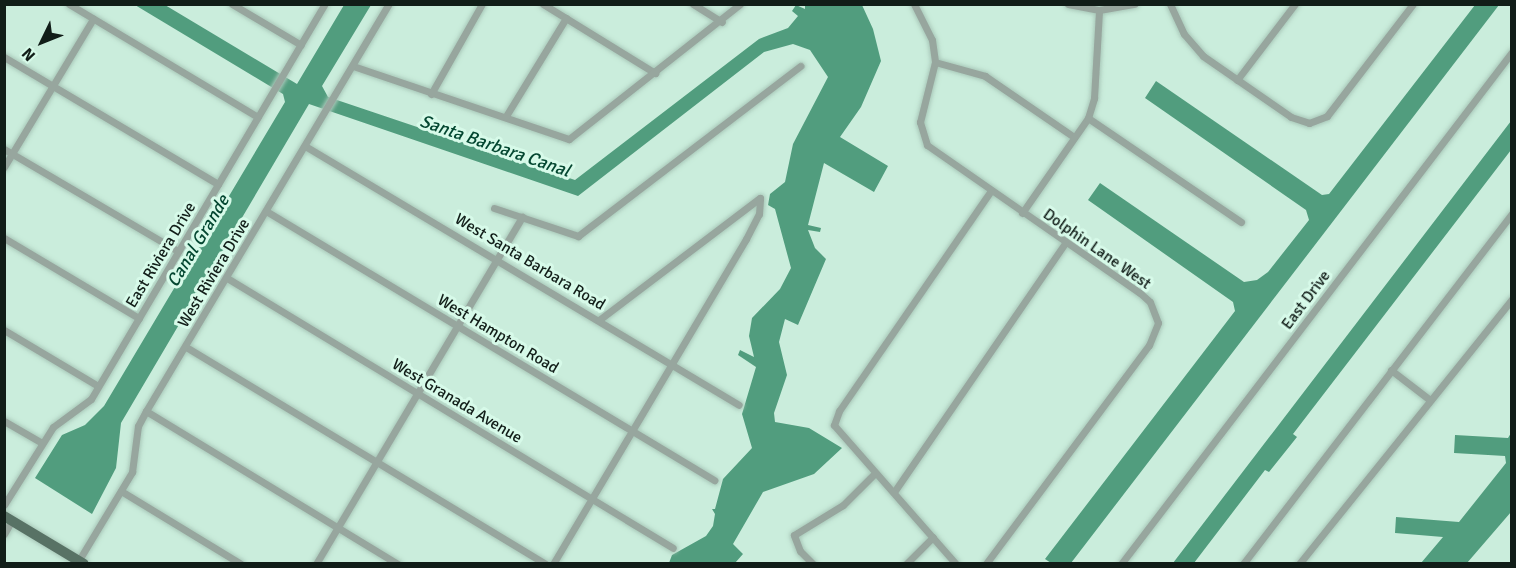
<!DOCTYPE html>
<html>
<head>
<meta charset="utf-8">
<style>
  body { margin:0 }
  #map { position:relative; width:1516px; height:568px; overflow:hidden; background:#caeddc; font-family:Signika,sans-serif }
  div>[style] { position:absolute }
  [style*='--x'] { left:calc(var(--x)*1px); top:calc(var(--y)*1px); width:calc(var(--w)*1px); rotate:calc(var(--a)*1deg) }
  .water>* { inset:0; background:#519d7e }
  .roads { filter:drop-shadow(0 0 2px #a9c8b9) drop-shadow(0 0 2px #a9c8b9) }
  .street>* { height:7px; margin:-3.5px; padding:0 3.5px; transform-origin:3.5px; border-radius:3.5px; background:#97a69e }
  .primary>* { height:10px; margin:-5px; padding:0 5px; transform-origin:5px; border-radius:5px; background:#587265 }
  span { translate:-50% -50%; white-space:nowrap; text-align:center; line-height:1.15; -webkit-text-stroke:6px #d7fae9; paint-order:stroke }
  .street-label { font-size:16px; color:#111d18 }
  .water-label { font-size:18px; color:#044731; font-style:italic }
  .frame { position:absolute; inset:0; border:6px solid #111d18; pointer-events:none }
  .north { position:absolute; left:12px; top:12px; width:60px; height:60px; -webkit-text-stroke:4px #d7fae9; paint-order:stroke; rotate:227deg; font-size:16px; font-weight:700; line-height:24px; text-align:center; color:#111d18 }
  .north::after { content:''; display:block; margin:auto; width:21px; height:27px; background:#111d18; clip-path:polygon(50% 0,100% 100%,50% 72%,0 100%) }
</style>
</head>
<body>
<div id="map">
  <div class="water">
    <div style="clip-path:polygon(135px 5px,165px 5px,297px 84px,344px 5px,371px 5px,322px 86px,328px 97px,575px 180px,759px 39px,788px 28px,798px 16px,792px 11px,796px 5px,805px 9px,805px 5px,862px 5px,873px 29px,881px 61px,861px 107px,840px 137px,888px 166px,874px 192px,824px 163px,808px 225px,821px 228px,820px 232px,808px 230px,815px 248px,826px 259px,798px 325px,785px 319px,779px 342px,787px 375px,774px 413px,775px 422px,809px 428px,842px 448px,814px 474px,763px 492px,733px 544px,743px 554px,735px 563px,669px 563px,672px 555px,706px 536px,713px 526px,715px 514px,712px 509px,715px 509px,723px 479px,752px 448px,742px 414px,756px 367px,738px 355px,740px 350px,754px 357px,749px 336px,752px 318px,780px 289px,791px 268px,775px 209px,768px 205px,770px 194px,785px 182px,793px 144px,828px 77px,810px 50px,793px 44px,764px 52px,578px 196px,309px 104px,121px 423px,116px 468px,92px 514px,35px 478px,62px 435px,85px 425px,104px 406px,285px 102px,283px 94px)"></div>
    <div style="clip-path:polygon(1475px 5px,1499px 5px,1071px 563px,1051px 563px,1045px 559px,1235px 311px,1233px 302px,1088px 200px,1100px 183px,1244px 282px,1257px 280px,1268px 272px,1309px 220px,1306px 210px,1145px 98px,1156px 81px,1322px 195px,1329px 194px)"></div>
    <div style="clip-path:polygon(1511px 121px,1511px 150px,1293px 434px,1297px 437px,1269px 472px,1265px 470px,1194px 563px,1173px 563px)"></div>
    <div style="clip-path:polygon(1511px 433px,1511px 512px,1467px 563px,1421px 563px,1443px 537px,1395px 533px,1396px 517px,1459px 522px,1506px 463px,1505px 456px,1454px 453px,1455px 435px,1508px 438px)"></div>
  </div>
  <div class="roads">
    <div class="street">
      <div style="--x:69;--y:4;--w:220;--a:30.9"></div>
      <div style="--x:232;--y:4;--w:80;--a:30.7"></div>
      <div style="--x:543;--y:4;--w:132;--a:31.6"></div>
      <div style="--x:693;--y:4;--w:34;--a:32"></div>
      <div style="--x:914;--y:4;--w:40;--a:63.4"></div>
      <div style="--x:932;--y:40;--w:22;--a:82"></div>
      <div style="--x:935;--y:62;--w:62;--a:104"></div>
      <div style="--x:920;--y:122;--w:24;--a:73"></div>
      <div style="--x:927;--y:145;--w:259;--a:34.8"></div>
      <div style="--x:1140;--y:293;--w:13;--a:42"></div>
      <div style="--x:1150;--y:302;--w:22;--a:69"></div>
      <div style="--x:1158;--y:323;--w:24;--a:112"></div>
      <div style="--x:1149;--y:345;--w:273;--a:126.7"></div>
      <div style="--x:1068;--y:4;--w:32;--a:11"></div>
      <div style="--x:1099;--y:10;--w:36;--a:-10"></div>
      <div style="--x:1170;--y:4;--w:33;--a:65"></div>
      <div style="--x:1184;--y:34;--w:29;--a:49"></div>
      <div style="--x:1203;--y:56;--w:107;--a:34.7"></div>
      <div style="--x:1291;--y:117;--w:19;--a:18"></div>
      <div style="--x:1309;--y:123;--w:19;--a:-21"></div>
      <div style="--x:1327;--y:116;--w:141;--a:-52.5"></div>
      <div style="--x:4;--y:57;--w:249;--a:30.7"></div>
      <div style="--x:935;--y:62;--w:52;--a:15.6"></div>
      <div style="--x:985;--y:76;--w:108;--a:34.4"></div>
      <div style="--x:353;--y:66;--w:228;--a:18.7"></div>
      <div style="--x:569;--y:139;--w:218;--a:-38.3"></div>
      <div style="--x:1237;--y:80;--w:96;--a:-52.7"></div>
      <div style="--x:431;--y:94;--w:103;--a:-60.5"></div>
      <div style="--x:506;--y:116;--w:115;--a:-58.5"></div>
      <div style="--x:1088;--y:118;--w:185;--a:34.2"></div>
      <div style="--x:305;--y:146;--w:505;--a:30.83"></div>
      <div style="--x:4;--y:149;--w:202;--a:30.4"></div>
      <div style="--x:4;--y:167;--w:173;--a:-59"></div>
      <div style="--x:494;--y:208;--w:89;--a:18.4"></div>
      <div style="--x:578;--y:236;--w:280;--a:-37.4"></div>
      <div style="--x:266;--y:211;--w:523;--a:30.98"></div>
      <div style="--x:1022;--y:213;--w:116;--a:-55.2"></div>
      <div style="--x:1088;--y:118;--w:21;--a:-73"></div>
      <div style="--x:1094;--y:98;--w:88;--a:-86.7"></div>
      <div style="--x:4;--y:238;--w:157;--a:30.7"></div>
      <div style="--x:227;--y:278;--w:521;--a:31.19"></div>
      <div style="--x:599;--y:320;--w:202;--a:-37.2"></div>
      <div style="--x:4;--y:330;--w:109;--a:30.8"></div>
      <div style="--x:186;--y:347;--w:420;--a:31.1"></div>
      <div style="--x:1391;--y:370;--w:49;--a:37.6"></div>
      <div style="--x:146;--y:411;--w:295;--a:31.3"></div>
      <div style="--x:4;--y:421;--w:44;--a:30.1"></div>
      <div style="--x:121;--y:491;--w:140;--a:31.3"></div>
      <div style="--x:894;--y:492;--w:302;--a:-55.5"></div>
      <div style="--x:4;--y:505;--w:92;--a:-57.9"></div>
      <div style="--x:53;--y:427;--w:47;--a:-36.4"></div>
      <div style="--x:91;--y:399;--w:459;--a:-59.4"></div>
      <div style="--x:4;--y:534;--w:16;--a:-60"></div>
      <div style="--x:79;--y:560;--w:103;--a:-58.9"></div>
      <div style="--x:132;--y:472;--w:46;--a:-82.6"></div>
      <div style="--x:138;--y:426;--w:17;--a:-62"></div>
      <div style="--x:146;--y:411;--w:474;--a:-59.2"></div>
      <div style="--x:316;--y:564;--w:404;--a:-59.3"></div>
      <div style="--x:553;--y:564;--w:378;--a:-59.3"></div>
      <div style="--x:746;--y:239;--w:28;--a:-63"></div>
      <div style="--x:759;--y:214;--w:16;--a:-86"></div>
      <div style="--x:813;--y:564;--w:18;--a:-135"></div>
      <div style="--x:800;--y:551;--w:17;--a:-111"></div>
      <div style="--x:794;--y:535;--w:57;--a:-31.5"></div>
      <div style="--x:843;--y:505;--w:45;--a:-45"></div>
      <div style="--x:906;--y:564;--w:38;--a:-45"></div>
      <div style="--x:956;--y:564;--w:185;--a:-131.3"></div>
      <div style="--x:834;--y:425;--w:15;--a:-70"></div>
      <div style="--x:839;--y:411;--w:267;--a:-55.4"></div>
      <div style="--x:1121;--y:564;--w:644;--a:-52.63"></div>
      <div style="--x:1243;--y:564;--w:442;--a:-52.5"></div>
      <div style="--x:1299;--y:564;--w:340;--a:-51.2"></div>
    </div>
    <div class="primary">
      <div style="--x:4;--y:516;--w:93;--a:31"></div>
    </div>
  </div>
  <div class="street-label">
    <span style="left:1097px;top:249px;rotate:35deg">Dolphin Lane West</span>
    <span style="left:161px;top:255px;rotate:-59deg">East Riviera Drive</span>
    <span style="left:530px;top:262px;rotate:31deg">West Santa Barbara Road</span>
    <span style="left:214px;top:273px;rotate:-59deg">West Riviera Drive</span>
    <span style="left:1306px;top:300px;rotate:-53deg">East Drive</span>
    <span style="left:498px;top:334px;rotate:31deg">West Hampton Road</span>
    <span style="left:457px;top:401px;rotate:31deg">West Granada Avenue</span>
  </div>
  <div class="water-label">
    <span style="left:495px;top:146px;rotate:19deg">Santa Barbara Canal</span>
    <span style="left:198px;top:241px;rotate:-59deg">Canal Grande</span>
  </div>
  <div class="frame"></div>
  <div class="north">N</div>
</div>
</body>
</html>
